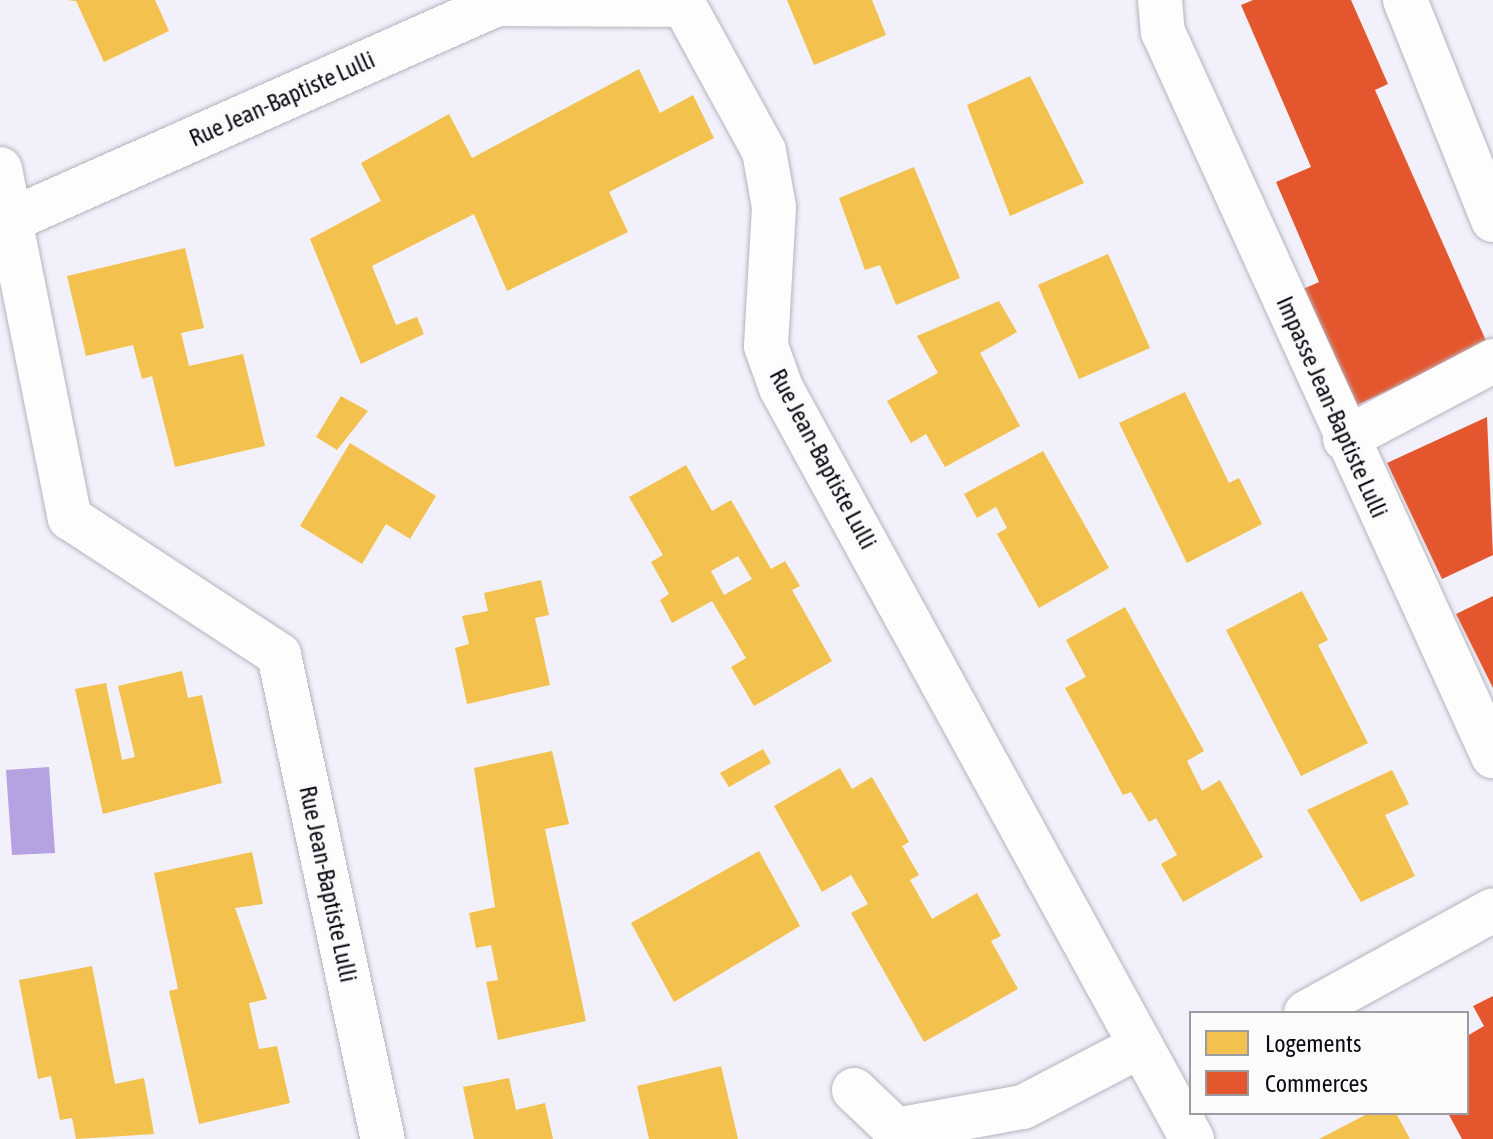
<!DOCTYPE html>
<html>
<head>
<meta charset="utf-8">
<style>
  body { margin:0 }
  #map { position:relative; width:1493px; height:1139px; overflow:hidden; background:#f2f0fa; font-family:"Asap Condensed",sans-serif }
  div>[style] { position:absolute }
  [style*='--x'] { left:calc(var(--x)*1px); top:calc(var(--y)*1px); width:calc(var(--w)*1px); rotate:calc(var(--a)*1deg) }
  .water>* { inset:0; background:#b5a2e0 }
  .homes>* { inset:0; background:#f2c14e }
  .shops>* { inset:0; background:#e4572e }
  .roads { filter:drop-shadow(0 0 2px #b6b3be) drop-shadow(0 0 2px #b6b3be) }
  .minor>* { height:44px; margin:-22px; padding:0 22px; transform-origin:22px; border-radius:22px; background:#fdfdfe }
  span { translate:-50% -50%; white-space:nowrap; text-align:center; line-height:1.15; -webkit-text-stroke:8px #fbfbfb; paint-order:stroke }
  .street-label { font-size:24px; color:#0d0a15 }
  .legend { position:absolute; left:1189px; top:1011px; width:280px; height:104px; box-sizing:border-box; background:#fbfbfb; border:2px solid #9c9b9f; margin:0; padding:10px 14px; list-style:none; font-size:24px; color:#0d0a15 }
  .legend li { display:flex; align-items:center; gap:16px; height:40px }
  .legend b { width:40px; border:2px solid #9c9b9f }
</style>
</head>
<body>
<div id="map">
  <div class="water">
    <div style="clip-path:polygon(49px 767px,55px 853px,12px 855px,6px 770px)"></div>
  </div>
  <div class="homes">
    <div style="clip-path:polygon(67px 0,155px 0,169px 31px,104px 62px,76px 1px)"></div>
    <div style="clip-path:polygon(787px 0,872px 0,886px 35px,814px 65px)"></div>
    <div style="clip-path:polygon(639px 69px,660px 113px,693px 95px,714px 138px,609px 192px,628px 232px,507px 291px,474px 214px,372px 266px,396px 325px,417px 317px,424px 334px,361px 364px,310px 239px,381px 201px,361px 163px,449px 114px,472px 158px)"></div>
    <div style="clip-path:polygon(1030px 76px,1084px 183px,1010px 216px,967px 105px)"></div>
    <div style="clip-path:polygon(914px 167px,960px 278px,896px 305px,880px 265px,865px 270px,839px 198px)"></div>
    <div style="clip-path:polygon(185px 248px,204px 328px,181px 333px,189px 366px,243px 354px,265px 446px,175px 467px,152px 376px,142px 379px,133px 345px,86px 356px,67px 276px)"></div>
    <div style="clip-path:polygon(1108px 254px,1150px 348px,1079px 379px,1038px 285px)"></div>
    <div style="clip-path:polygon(999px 301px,1017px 332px,980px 353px,1020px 426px,945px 467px,926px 434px,911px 443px,887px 401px,938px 373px,917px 336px)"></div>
    <div style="clip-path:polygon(1185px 392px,1229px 483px,1239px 478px,1262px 524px,1187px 563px,1119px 423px)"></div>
    <div style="clip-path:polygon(341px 396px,368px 411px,337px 450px,316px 437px)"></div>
    <div style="clip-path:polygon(350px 443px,436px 496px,410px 539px,386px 524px,362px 564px,300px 526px)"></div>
    <div style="clip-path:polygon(1043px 451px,1109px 568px,1039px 608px,997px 534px,1007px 528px,996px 507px,977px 518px,964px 494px)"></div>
    <div style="clip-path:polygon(evenodd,686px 465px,712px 511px,731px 500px,771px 569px,785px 561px,800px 586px,792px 590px,832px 661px,754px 706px,731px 667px,746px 658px,712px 601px,672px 623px,660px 600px,669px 594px,651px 562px,663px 555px,629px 497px,686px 465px,738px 556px,752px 579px,724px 595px,711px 571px,738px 556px)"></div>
    <div style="clip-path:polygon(541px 580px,549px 615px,535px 618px,550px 685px,467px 704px,455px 648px,469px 644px,462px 616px,488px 611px,484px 593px)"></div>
    <div style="clip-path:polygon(1302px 591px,1328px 640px,1318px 645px,1368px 743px,1301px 776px,1226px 630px)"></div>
    <div style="clip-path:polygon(1125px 607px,1204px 751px,1187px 761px,1202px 791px,1220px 780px,1263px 857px,1183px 902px,1161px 864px,1177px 855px,1156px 818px,1149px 822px,1131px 792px,1123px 795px,1065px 688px,1086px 677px,1066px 640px)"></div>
    <div style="clip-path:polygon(182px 671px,188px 698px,202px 695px,222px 783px,103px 814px,75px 689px,106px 683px,122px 760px,135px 757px,118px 686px)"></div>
    <div style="clip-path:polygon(763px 749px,771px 763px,729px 787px,720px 773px)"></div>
    <div style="clip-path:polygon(552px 751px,569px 824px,545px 829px,586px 1021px,498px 1040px,486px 982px,498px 980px,491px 945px,476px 948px,469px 913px,495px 907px,474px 768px)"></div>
    <div style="clip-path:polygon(840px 768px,852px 789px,872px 777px,909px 842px,902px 846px,919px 875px,910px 880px,932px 919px,977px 893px,1001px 936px,991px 941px,1018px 989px,924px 1042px,851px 913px,868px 904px,851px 875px,822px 892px,774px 806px)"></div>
    <div style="clip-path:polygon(1392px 770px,1409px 804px,1385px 815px,1415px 876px,1361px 902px,1307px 810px)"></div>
    <div style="clip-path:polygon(759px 851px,800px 926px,674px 1002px,631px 923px)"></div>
    <div style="clip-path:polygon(252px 852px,263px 904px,235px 908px,267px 999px,249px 1003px,259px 1049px,277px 1046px,290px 1103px,199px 1124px,169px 991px,178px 989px,154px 873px)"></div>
    <div style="clip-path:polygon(92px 966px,115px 1084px,144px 1078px,154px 1134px,76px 1139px,72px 1118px,60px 1120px,51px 1076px,38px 1079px,19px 980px)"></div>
    <div style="clip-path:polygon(721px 1066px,738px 1139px,649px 1139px,637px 1086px)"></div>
    <div style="clip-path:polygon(509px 1078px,516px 1110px,545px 1103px,553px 1139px,474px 1139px,463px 1087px)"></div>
    <div style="clip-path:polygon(1369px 1113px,1396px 1113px,1410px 1139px,1319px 1139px)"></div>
  </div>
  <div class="shops">
    <div style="clip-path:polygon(1253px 0,1351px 0,1388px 84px,1375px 90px,1487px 343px,1349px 409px,1294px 293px,1319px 282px,1276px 182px,1311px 167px,1241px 5px)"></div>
    <div style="clip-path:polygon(1487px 417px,1493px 555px,1442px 579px,1387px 463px)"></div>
    <div style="clip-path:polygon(1493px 596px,1493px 688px,1456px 614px)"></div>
    <div style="clip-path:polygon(1493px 996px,1493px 1139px,1462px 1139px,1448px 1113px,1467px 1113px,1467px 1036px,1484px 1026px,1473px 1006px)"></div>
  </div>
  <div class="roads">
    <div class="minor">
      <div style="--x:1160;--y:0;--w:32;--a:85"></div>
      <div style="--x:1163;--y:32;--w:796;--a:65.5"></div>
      <div style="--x:1405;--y:0;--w:237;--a:68.2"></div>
      <div style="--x:0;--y:169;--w:356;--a:78.7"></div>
      <div style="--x:70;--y:518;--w:250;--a:33.2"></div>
      <div style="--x:279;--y:655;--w:495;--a:77.9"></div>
      <div style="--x:13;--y:219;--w:530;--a:-23.95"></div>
      <div style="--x:497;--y:4;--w:187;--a:0.3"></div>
      <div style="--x:684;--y:5;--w:166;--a:61.3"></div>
      <div style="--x:764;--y:151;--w:57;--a:79.9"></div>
      <div style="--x:774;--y:207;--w:139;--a:93.3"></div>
      <div style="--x:766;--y:346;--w:45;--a:70.3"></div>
      <div style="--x:781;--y:388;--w:856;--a:61.31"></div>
      <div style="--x:1345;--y:439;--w:167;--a:-27.8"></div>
      <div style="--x:1306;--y:1013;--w:213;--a:-28.8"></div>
      <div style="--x:854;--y:1090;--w:58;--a:43.6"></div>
      <div style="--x:896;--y:1130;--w:129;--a:-10.3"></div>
      <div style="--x:1023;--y:1107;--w:132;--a:-27.5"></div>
    </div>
  </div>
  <div class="street-label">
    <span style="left:282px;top:99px;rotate:-24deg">Rue Jean-Baptiste Lulli</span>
    <span style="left:1332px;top:407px;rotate:66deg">Impasse Jean-Baptiste Lulli</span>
    <span style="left:823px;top:459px;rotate:62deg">Rue Jean-Baptiste Lulli</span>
    <span style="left:328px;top:884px;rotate:78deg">Rue Jean-Baptiste Lulli</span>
  </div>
  <ul class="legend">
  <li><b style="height:22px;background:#f2c14e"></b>Logements</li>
  <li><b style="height:22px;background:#e4572e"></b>Commerces</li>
  </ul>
</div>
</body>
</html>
